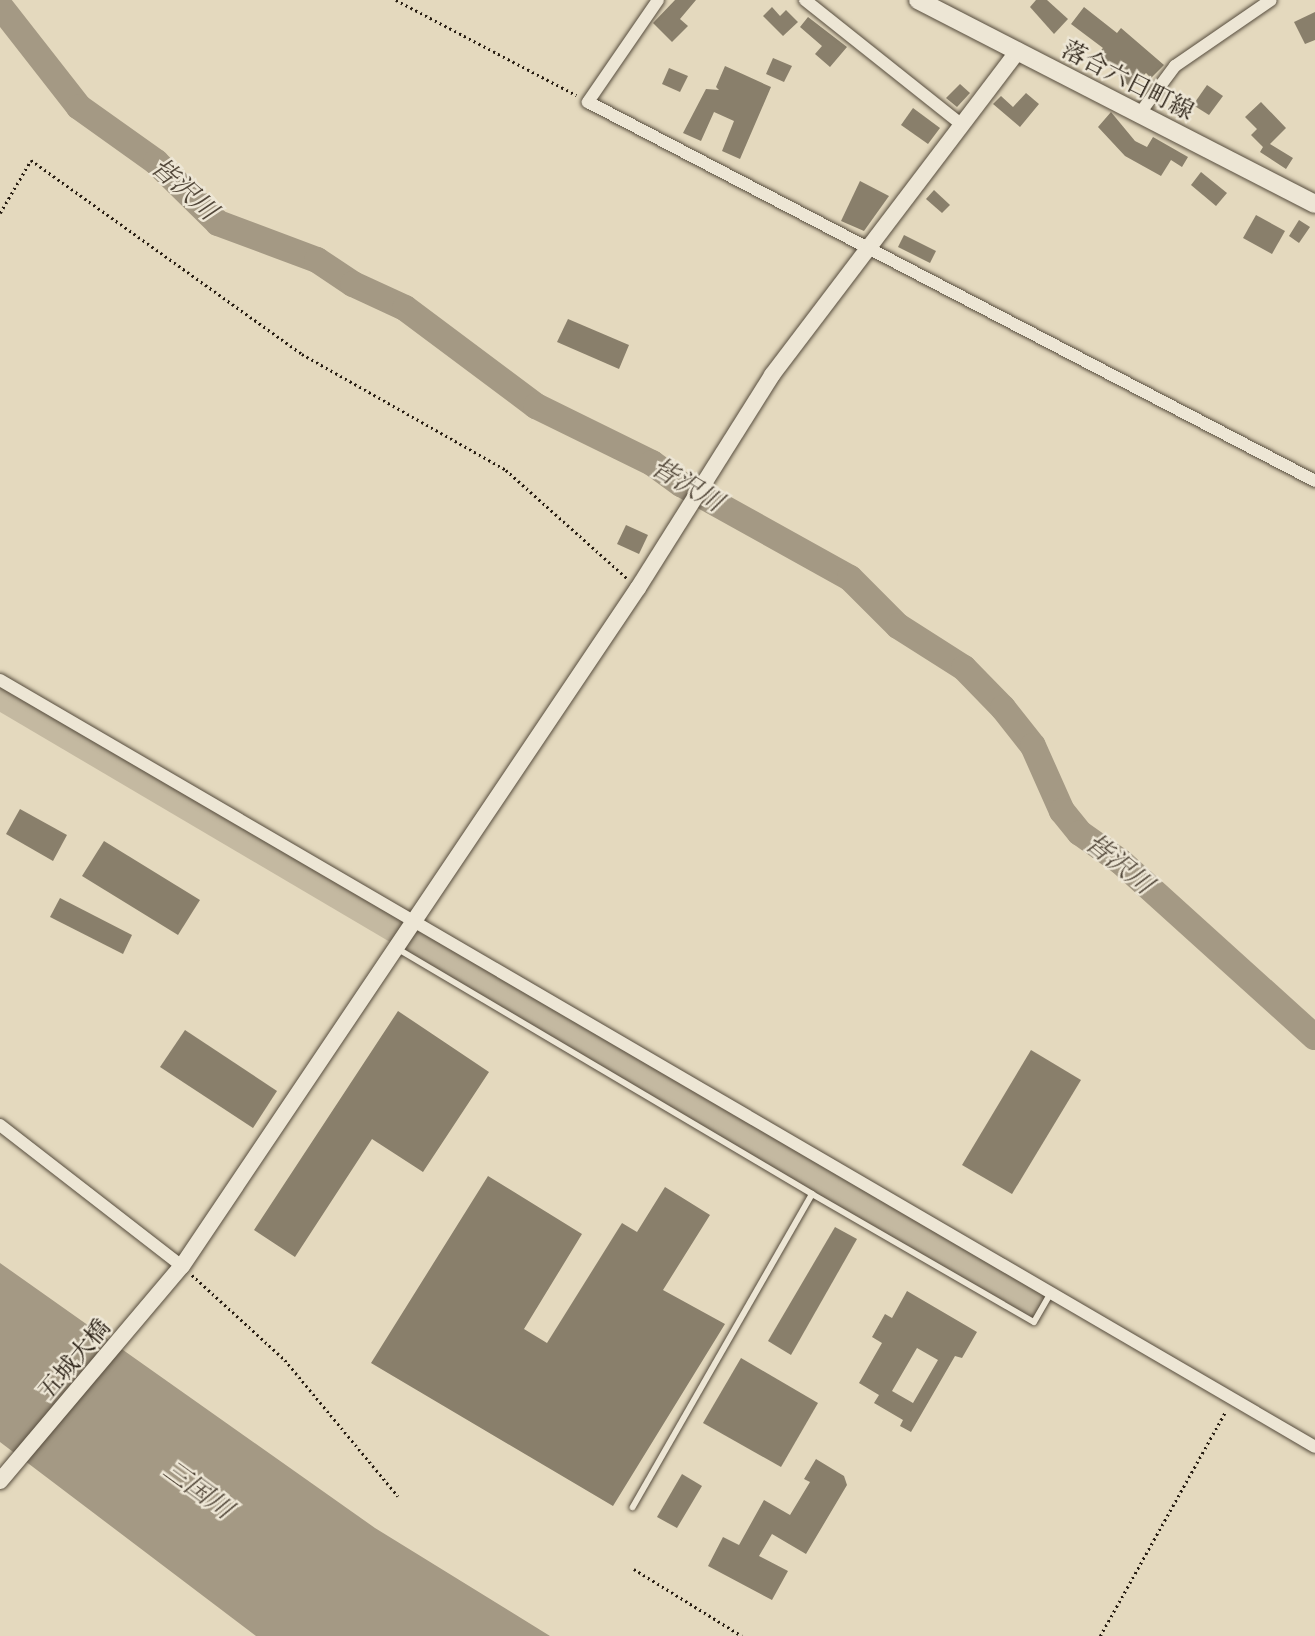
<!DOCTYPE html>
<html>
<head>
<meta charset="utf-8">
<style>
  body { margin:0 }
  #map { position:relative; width:1315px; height:1636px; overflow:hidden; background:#e4d9be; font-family:"EB Garamond","Noto Serif JP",serif }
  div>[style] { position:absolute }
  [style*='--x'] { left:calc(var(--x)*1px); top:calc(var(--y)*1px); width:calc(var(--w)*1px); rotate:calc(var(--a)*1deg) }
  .green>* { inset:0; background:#c4b9a1 }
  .water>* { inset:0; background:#a49984 }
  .river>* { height:26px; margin:-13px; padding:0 13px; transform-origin:13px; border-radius:13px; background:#a49984 }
  .building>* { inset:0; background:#897f6b }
  .path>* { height:2.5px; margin-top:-1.25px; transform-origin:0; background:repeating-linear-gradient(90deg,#271d12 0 2px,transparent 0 5.5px) }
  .roads { filter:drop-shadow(0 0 2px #564c3d) drop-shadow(0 0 2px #564c3d) }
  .service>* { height:6px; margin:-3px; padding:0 3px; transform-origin:3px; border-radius:3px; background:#ede6d5 }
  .minor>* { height:12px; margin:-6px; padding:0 6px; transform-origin:6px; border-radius:6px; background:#ede6d5 }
  .tertiary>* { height:16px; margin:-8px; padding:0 8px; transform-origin:8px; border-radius:8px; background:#ede6d5 }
  .secondary>* { height:18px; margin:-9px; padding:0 9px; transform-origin:9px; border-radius:9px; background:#ede6d5 }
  span { translate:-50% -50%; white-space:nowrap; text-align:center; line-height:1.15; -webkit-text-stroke:5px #ede6d5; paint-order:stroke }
  .street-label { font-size:24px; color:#271d12 }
  .water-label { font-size:26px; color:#53483a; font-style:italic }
</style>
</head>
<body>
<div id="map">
  <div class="green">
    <div style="clip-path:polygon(0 680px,1050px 1293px,1034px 1322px,0 712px)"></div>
  </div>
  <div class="water">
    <div style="clip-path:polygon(0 1263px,375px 1528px,550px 1636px,256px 1636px,0 1442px)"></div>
  </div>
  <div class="river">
    <div style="--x:0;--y:6;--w:128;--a:52"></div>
    <div style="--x:79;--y:107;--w:95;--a:35.5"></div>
    <div style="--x:156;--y:162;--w:87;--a:44.5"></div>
    <div style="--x:218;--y:223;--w:106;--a:20.5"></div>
    <div style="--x:317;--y:260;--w:43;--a:33.7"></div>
    <div style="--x:353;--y:284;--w:57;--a:24.8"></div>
    <div style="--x:405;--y:308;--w:164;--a:36.8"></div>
    <div style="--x:536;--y:406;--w:129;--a:26.2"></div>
    <div style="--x:652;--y:463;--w:36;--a:36"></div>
    <div style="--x:681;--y:484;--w:193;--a:29.1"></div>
    <div style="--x:850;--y:578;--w:68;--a:45"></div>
    <div style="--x:898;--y:626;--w:78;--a:32.5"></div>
    <div style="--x:964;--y:668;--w:56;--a:45.7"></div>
    <div style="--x:1003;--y:708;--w:48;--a:51.7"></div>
    <div style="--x:1033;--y:746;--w:71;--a:66"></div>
    <div style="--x:1062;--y:811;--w:28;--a:51"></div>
    <div style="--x:1080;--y:833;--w:50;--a:35.3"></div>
    <div style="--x:1121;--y:862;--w:261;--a:42.1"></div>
  </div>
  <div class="building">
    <div style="clip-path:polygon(675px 0,696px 0,680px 19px,688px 26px,672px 42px,653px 23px)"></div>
    <div style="clip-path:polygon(1036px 0,1047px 0,1068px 19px,1054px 34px,1030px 7px)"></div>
    <div style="clip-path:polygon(772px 7px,780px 16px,786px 10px,798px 22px,783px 36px,763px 16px)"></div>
    <div style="clip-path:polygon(1084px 7px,1117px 33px,1121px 28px,1164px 65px,1151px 78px,1146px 73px,1131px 88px,1105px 63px,1100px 68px,1091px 60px,1103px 48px,1071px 24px)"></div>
    <div style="clip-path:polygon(1315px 12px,1315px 40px,1305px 44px,1294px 22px)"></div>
    <div style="clip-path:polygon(808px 17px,847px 47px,830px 67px,815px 54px,822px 46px,800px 27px)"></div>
    <div style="clip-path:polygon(773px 58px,792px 66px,784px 82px,766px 74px)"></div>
    <div style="clip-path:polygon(725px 66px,771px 87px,740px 159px,722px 151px,734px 121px,714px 112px,701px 141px,683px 133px,706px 89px,719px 90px,716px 87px)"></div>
    <div style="clip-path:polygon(669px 68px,688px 76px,680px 92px,662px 84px)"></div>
    <div style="clip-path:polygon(960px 84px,970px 93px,957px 107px,946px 98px)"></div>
    <div style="clip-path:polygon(1207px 85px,1223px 96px,1209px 115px,1193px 105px)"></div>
    <div style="clip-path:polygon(1026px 93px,1039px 104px,1020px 127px,993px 104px,1001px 96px,1013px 107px)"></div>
    <div style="clip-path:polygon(1261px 102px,1286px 128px,1270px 144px,1293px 158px,1286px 169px,1260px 152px,1263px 147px,1251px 135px,1257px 129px,1245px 117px)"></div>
    <div style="clip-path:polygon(913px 108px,940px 128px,928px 144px,901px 125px)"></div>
    <div style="clip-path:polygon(1111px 112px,1135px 141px,1147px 147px,1153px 137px,1188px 157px,1182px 167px,1171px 160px,1161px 176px,1125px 156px,1098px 127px)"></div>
    <div style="clip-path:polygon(1201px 172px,1227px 193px,1216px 206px,1191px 185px)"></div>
    <div style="clip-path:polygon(860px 181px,889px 196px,864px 231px,841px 221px)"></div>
    <div style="clip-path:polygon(934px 190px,950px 205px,942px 213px,926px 199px)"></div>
    <div style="clip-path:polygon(1256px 215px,1285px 231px,1272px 254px,1243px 238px)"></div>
    <div style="clip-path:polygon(1299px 220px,1310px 227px,1299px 243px,1289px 236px)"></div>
    <div style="clip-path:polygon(904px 235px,936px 251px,930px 263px,898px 247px)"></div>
    <div style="clip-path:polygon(568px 319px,629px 345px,619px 369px,557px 342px)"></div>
    <div style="clip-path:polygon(626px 525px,648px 535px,639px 554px,617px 544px)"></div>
    <div style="clip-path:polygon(20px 809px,67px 835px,53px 861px,6px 834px)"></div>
    <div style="clip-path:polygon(104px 841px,200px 900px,178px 935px,82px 876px)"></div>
    <div style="clip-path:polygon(60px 898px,132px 935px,123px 954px,50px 917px)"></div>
    <div style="clip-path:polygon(398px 1011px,489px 1072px,423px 1172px,372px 1139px,295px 1257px,254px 1230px)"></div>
    <div style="clip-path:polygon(185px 1030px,277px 1091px,253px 1128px,160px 1067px)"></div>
    <div style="clip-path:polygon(1031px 1050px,1081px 1080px,1012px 1194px,962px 1165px)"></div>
    <div style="clip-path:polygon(488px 1176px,582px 1234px,524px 1329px,547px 1343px,622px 1223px,637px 1232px,665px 1187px,710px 1215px,663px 1290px,725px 1324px,613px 1506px,371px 1363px)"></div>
    <div style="clip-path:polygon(835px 1227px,857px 1239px,791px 1355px,768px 1341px)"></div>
    <div style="clip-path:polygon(evenodd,907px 1291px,977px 1332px,962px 1358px,955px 1356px,911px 1432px,900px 1426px,903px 1420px,874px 1403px,879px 1395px,859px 1383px,882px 1343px,872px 1337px,885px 1314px,892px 1318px,907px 1291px,917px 1348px,938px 1360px,913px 1403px,892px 1391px,917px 1348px)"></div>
    <div style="clip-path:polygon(741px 1358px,818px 1403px,781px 1467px,703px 1423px)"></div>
    <div style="clip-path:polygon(816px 1459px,844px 1476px,847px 1485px,806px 1554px,772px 1534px,759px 1556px,788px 1571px,772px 1600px,708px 1566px,723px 1537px,739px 1545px,764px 1500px,790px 1515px,810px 1482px,804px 1479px)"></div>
    <div style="clip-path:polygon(682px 1474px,702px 1486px,677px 1528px,657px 1517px)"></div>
  </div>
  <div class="path">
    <div style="--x:396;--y:0;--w:204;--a:27.8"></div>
    <div style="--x:0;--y:213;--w:61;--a:-59.7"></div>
    <div style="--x:31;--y:160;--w:333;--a:35.6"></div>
    <div style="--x:302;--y:354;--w:235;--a:29.6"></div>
    <div style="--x:506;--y:470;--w:164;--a:41.8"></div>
    <div style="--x:192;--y:1275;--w:126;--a:42.4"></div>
    <div style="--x:285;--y:1360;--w:177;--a:50.3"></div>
    <div style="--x:634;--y:1569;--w:127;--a:31.8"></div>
    <div style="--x:1100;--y:1636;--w:258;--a:-60.8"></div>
  </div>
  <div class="roads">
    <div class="service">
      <div style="--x:398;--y:949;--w:481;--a:30.6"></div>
      <div style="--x:812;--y:1194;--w:361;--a:119.8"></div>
      <div style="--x:812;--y:1194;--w:256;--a:30"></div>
      <div style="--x:1034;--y:1322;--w:32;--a:-60"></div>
    </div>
    <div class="minor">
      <div style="--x:658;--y:0;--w:124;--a:124.5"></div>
      <div style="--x:588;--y:102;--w:820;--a:27.53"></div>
      <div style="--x:805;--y:0;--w:201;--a:38.5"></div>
      <div style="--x:1140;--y:113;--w:59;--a:-53.3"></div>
      <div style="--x:1175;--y:66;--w:116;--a:-34.5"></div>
      <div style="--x:0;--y:680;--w:1522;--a:30.25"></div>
      <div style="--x:0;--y:1125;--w:230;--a:37.8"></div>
    </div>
    <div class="tertiary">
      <div style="--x:0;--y:1481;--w:282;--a:-49.8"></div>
      <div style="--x:182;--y:1266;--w:817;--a:-56.08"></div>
      <div style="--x:638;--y:588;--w:252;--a:-57.8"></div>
      <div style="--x:772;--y:375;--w:407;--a:-52.8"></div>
    </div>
    <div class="secondary">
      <div style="--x:918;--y:0;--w:446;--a:27.2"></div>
    </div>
  </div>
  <div class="street-label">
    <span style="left:1128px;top:80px;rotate:27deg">落合六日町線</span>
    <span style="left:74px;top:1359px;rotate:-50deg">五城大橋</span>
  </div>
  <div class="water-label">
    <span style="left:184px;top:189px;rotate:42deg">皆沢川</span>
    <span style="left:687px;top:485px;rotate:31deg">皆沢川</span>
    <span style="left:1119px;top:864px;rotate:39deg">皆沢川</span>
    <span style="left:198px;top:1490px;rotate:36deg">三国川</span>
  </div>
</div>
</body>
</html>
